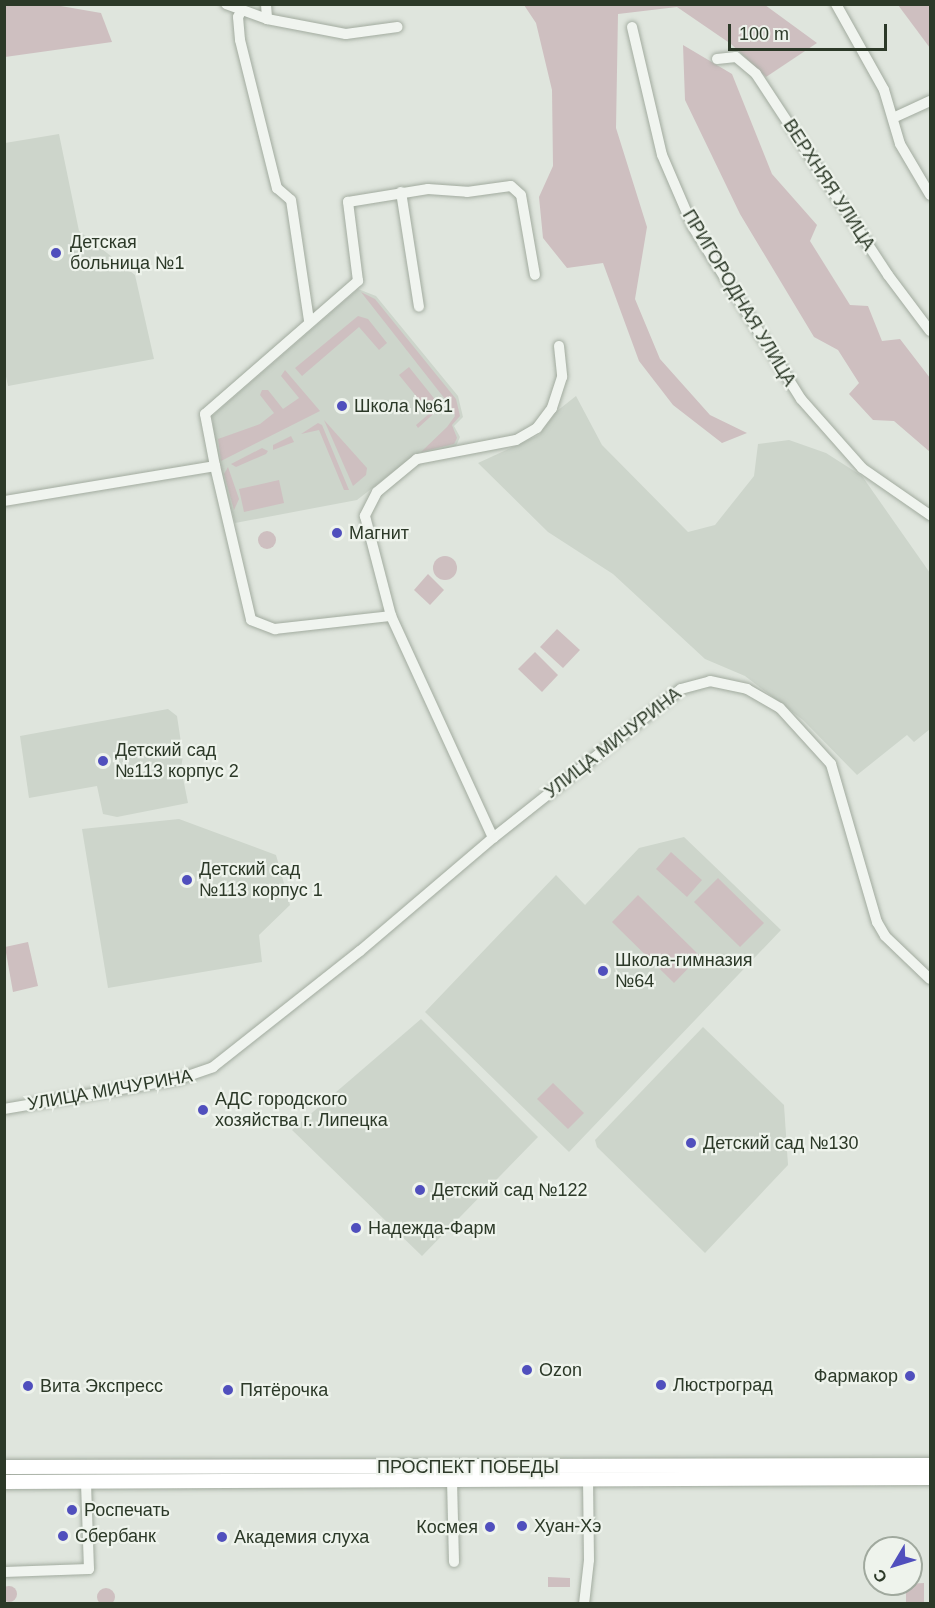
<!DOCTYPE html>
<html>
<head>
<meta charset="utf-8">
<style>
  body { margin:0 }
  #map { position:relative; width:935px; height:1608px; overflow:hidden; background:#dfe5dd; font-family:Helvetica,sans-serif }
  div>[style] { position:absolute }
  [style*='--x'] { left:calc(var(--x)*1px); top:calc(var(--y)*1px); width:calc(var(--w)*1px); rotate:calc(var(--a)*1deg) }
  .built>* { inset:0; background:#cdd5cb }
  .green>* { inset:0; background:#cebfc0 }
  .round { border-radius:50% }
  .roads { filter:drop-shadow(0 0 2px #a2ab9f) drop-shadow(0 0 2px #a2ab9f) }
  .minor>* { height:10px; margin:-5px; padding:0 5px; transform-origin:5px; border-radius:5px; background:#f0f4ef }
  .secondary>* { height:14px; margin:-7px; padding:0 7px; transform-origin:7px; border-radius:7px; background:#fff }
  .dots>* { width:16px; height:16px; translate:-50% -50%; box-sizing:border-box; border:3px solid #eef3ec; border-radius:50% }
  span { translate:-50% -50%; white-space:nowrap; text-align:center; line-height:1.15; -webkit-text-stroke:4.5px #eef3ec; paint-order:stroke }
  .street-label { font-size:18px; color:#2c3928 }
  .poi-label { font-size:18px; color:#2c3928 }
  .left { translate:0 -50%; text-align:left }
  .right { translate:-100% -50%; text-align:right }
  .frame { position:absolute; inset:0; border:6px solid #2c3928; pointer-events:none }
  .north { position:absolute; left:863px; top:1536px; width:60px; height:60px; box-sizing:border-box; background:#eef3ec; border:2px solid #a0a99e; border-radius:50%; rotate:232deg; font-size:16px; font-weight:700; line-height:24px; text-align:center; color:#2c3928 }
  .north::after { content:''; display:block; margin:auto; width:21px; height:27px; background:#504fbd; clip-path:polygon(50% 0,100% 100%,50% 72%,0 100%) }
  .scale { position:absolute; left:728px; top:24px; width:159px; height:27px; box-sizing:border-box; border:3px solid #2c3928; border-top:0; padding-left:8px; font-size:18px; line-height:21px; white-space:nowrap; color:#2c3928; -webkit-text-stroke:4px #eef3ec; paint-order:stroke }
</style>
</head>
<body>
<div id="map">
  <div class="built">
    <div style="clip-path:polygon(59px 134px,79px 231px,135px 275px,154px 359px,8px 386px,4px 367px,5px 143px)"></div>
    <div style="clip-path:polygon(358px 289px,376px 296px,458px 396px,463px 417px,454px 426px,460px 437px,456px 446px,412px 457px,357px 500px,235px 523px,216px 451px,212px 416px)"></div>
    <div style="clip-path:polygon(576px 396px,602px 445px,688px 532px,715px 525px,754px 476px,758px 444px,789px 440px,826px 453px,862px 476px,930px 573px,930px 729px,914px 742px,907px 735px,857px 775px,803px 720px,745px 676px,705px 659px,613px 574px,548px 532px,478px 463px,539px 435px,557px 411px)"></div>
    <div style="clip-path:polygon(168px 709px,177px 716px,183px 756px,181px 768px,188px 803px,117px 817px,103px 814px,97px 786px,29px 798px,20px 736px)"></div>
    <div style="clip-path:polygon(179px 819px,276px 855px,290px 905px,259px 935px,262px 962px,108px 988px,82px 829px)"></div>
    <div style="clip-path:polygon(684px 837px,781px 930px,569px 1152px,425px 1012px,556px 875px,585px 905px,639px 848px)"></div>
    <div style="clip-path:polygon(421px 1019px,538px 1137px,422px 1256px,292px 1130px)"></div>
    <div style="clip-path:polygon(703px 1027px,784px 1105px,788px 1165px,705px 1253px,597px 1147px,595px 1140px)"></div>
  </div>
  <div class="green">
    <div style="clip-path:polygon(4px 5px,55px 5px,101px 13px,112px 42px,5px 57px)"></div>
    <div style="clip-path:polygon(524px 5px,765px 5px,817px 43px,766px 77px,731px 44px,677px 7px,618px 14px,616px 128px,647px 227px,635px 299px,660px 359px,710px 415px,747px 433px,722px 443px,673px 405px,639px 361px,603px 263px,567px 268px,543px 238px,539px 197px,553px 166px,552px 90px,536px 23px)"></div>
    <div style="clip-path:polygon(898px 5px,930px 5px,930px 48px)"></div>
    <div style="clip-path:polygon(683px 45px,732px 74px,772px 174px,817px 225px,810px 241px,850px 305px,868px 306px,882px 341px,900px 339px,930px 378px,930px 452px,894px 421px,873px 420px,849px 394px,859px 383px,838px 350px,814px 337px,740px 214px,685px 100px)"></div>
    <div style="clip-path:polygon(361px 292px,375px 299px,456px 399px,460px 416px,452px 425px,457px 438px,454px 444px,421px 452px,447px 427px,455px 416px,452px 408px)"></div>
    <div style="clip-path:polygon(358px 316px,368px 319px,387px 343px,379px 350px,359px 327px,302px 376px,295px 368px)"></div>
    <div style="clip-path:polygon(409px 367px,441px 407px,418px 428px,416px 425px,430px 413px,399px 375px)"></div>
    <div style="clip-path:polygon(285px 370px,320px 411px,221px 461px,218px 439px,260px 424px,274px 413px,260px 395px,262px 390px,268px 390px,283px 409px,299px 398px,281px 376px)"></div>
    <div style="clip-path:polygon(324px 420px,367px 468px,366px 475px,353px 486px)"></div>
    <div style="clip-path:polygon(318px 423px,322px 425px,349px 490px,344px 490px,319px 430px,301px 434px)"></div>
    <div style="clip-path:polygon(291px 436px,294px 442px,273px 450px,273px 445px)"></div>
    <div style="clip-path:polygon(262px 448px,268px 451px,266px 454px,236px 467px,231px 464px)"></div>
    <div style="clip-path:polygon(228px 467px,239px 499px,234px 510px,224px 474px)"></div>
    <div style="clip-path:polygon(279px 480px,284px 503px,244px 512px,239px 489px)"></div>
    <div class="round" style="left:258px;top:531px;width:18px;height:18px"></div>
    <div class="round" style="left:433px;top:556px;width:24px;height:24px"></div>
    <div style="clip-path:polygon(428px 574px,444px 590px,430px 605px,414px 590px)"></div>
    <div style="clip-path:polygon(557px 629px,580px 650px,563px 668px,540px 647px)"></div>
    <div style="clip-path:polygon(535px 652px,558px 675px,542px 692px,518px 669px)"></div>
    <div style="clip-path:polygon(671px 852px,702px 880px,687px 897px,656px 869px)"></div>
    <div style="clip-path:polygon(718px 878px,764px 923px,740px 947px,694px 902px)"></div>
    <div style="clip-path:polygon(638px 895px,700px 956px,674px 983px,612px 922px)"></div>
    <div style="clip-path:polygon(28px 942px,38px 986px,13px 992px,5px 947px)"></div>
    <div style="clip-path:polygon(553px 1083px,584px 1113px,568px 1129px,537px 1099px)"></div>
    <div style="clip-path:polygon(548px 1577px,570px 1578px,570px 1587px,548px 1587px)"></div>
    <div style="clip-path:polygon(924px 1583px,924px 1603px,906px 1603px,906px 1584px)"></div>
    <div class="round" style="left:1px;top:1586px;width:16px;height:16px"></div>
    <div class="round" style="left:97px;top:1588px;width:18px;height:18px"></div>
  </div>
  <div class="roads">
    <div class="minor">
      <div style="--x:226;--y:4;--w:44;--a:20.1"></div>
      <div style="--x:267;--y:19;--w:80;--a:10.8"></div>
      <div style="--x:346;--y:34;--w:52;--a:-7.7"></div>
      <div style="--x:266;--y:4;--w:15;--a:86"></div>
      <div style="--x:836;--y:4;--w:98;--a:60.8"></div>
      <div style="--x:884;--y:90;--w:56;--a:73.5"></div>
      <div style="--x:900;--y:144;--w:59;--a:59.5"></div>
      <div style="--x:242;--y:10;--w:8;--a:120"></div>
      <div style="--x:238;--y:17;--w:23;--a:85"></div>
      <div style="--x:240;--y:40;--w:153;--a:76"></div>
      <div style="--x:277;--y:188;--w:18;--a:41"></div>
      <div style="--x:291;--y:200;--w:122;--a:81.5"></div>
      <div style="--x:632;--y:27;--w:131;--a:76.8"></div>
      <div style="--x:662;--y:155;--w:78;--a:66.7"></div>
      <div style="--x:693;--y:227;--w:203;--a:57.9"></div>
      <div style="--x:801;--y:399;--w:92;--a:48.5"></div>
      <div style="--x:862;--y:468;--w:83;--a:34.7"></div>
      <div style="--x:717;--y:59;--w:19;--a:-6"></div>
      <div style="--x:736;--y:57;--w:26;--a:40"></div>
      <div style="--x:756;--y:74;--w:240;--a:56.7"></div>
      <div style="--x:888;--y:275;--w:70;--a:53.1"></div>
      <div style="--x:893;--y:118;--w:41;--a:-24.7"></div>
      <div style="--x:401;--y:192;--w:116;--a:81.1"></div>
      <div style="--x:559;--y:346;--w:31;--a:84"></div>
      <div style="--x:562;--y:377;--w:33;--a:108"></div>
      <div style="--x:552;--y:408;--w:25;--a:127"></div>
      <div style="--x:537;--y:428;--w:24;--a:150"></div>
      <div style="--x:516;--y:440;--w:101;--a:169.1"></div>
      <div style="--x:417;--y:459;--w:52;--a:140.5"></div>
      <div style="--x:377;--y:492;--w:27;--a:117"></div>
      <div style="--x:365;--y:516;--w:103;--a:75.4"></div>
      <div style="--x:391;--y:616;--w:244;--a:65.3"></div>
      <div style="--x:493;--y:838;--w:240;--a:-38.4"></div>
      <div style="--x:681;--y:689;--w:30;--a:-15"></div>
      <div style="--x:710;--y:681;--w:38;--a:12"></div>
      <div style="--x:747;--y:689;--w:38;--a:30"></div>
      <div style="--x:780;--y:708;--w:76;--a:47.7"></div>
      <div style="--x:831;--y:764;--w:165;--a:73.8"></div>
      <div style="--x:877;--y:922;--w:16;--a:60"></div>
      <div style="--x:885;--y:936;--w:62;--a:43.7"></div>
      <div style="--x:215;--y:466;--w:53;--a:-100.9"></div>
      <div style="--x:205;--y:414;--w:203;--a:-41"></div>
      <div style="--x:358;--y:281;--w:80;--a:-97.2"></div>
      <div style="--x:348;--y:202;--w:81;--a:-9.2"></div>
      <div style="--x:428;--y:189;--w:39;--a:4"></div>
      <div style="--x:467;--y:192;--w:44;--a:-7.8"></div>
      <div style="--x:511;--y:186;--w:13;--a:42"></div>
      <div style="--x:521;--y:195;--w:81;--a:80.1"></div>
      <div style="--x:4;--y:501;--w:214;--a:-9.4"></div>
      <div style="--x:215;--y:466;--w:158;--a:76.8"></div>
      <div style="--x:251;--y:620;--w:26;--a:21"></div>
      <div style="--x:275;--y:629;--w:117;--a:-6.4"></div>
      <div style="--x:4;--y:1109;--w:178;--a:-9.7"></div>
      <div style="--x:179;--y:1079;--w:36;--a:-19"></div>
      <div style="--x:213;--y:1067;--w:187;--a:-38.3"></div>
      <div style="--x:360;--y:951;--w:175;--a:-40.4"></div>
      <div style="--x:452;--y:1480;--w:82;--a:88.6"></div>
      <div style="--x:4;--y:1572;--w:85;--a:-2"></div>
      <div style="--x:89;--y:1569;--w:87;--a:-92"></div>
      <div style="--x:584;--y:1604;--w:44;--a:-83.5"></div>
      <div style="--x:589;--y:1560;--w:80;--a:-90.7"></div>
    </div>
    <div class="secondary">
      <div style="--x:4;--y:1467;--w:926;--a:-0.12"></div>
      <div style="--x:4;--y:1482;--w:926;--a:-0.25"></div>
    </div>
  </div>
  <div class="dots">
    <div style="left:56px;top:253px;background:#504fbd"></div>
    <div style="left:342px;top:406px;background:#504fbd"></div>
    <div style="left:337px;top:533px;background:#504fbd"></div>
    <div style="left:103px;top:761px;background:#504fbd"></div>
    <div style="left:187px;top:880px;background:#504fbd"></div>
    <div style="left:603px;top:971px;background:#504fbd"></div>
    <div style="left:203px;top:1110px;background:#504fbd"></div>
    <div style="left:691px;top:1143px;background:#504fbd"></div>
    <div style="left:420px;top:1190px;background:#504fbd"></div>
    <div style="left:356px;top:1228px;background:#504fbd"></div>
    <div style="left:527px;top:1370px;background:#504fbd"></div>
    <div style="left:910px;top:1376px;background:#504fbd"></div>
    <div style="left:661px;top:1385px;background:#504fbd"></div>
    <div style="left:28px;top:1386px;background:#504fbd"></div>
    <div style="left:228px;top:1390px;background:#504fbd"></div>
    <div style="left:72px;top:1510px;background:#504fbd"></div>
    <div style="left:522px;top:1526px;background:#504fbd"></div>
    <div style="left:490px;top:1527px;background:#504fbd"></div>
    <div style="left:63px;top:1536px;background:#504fbd"></div>
    <div style="left:222px;top:1537px;background:#504fbd"></div>
  </div>
  <div class="street-label">
    <span style="left:829px;top:185px;rotate:57deg">ВЕРХНЯЯ УЛИЦА</span>
    <span style="left:739px;top:298px;rotate:59deg">ПРИГОРОДНАЯ УЛИЦА</span>
    <span style="left:613px;top:743px;rotate:-38deg">УЛИЦА МИЧУРИНА</span>
    <span style="left:110px;top:1090px;rotate:-10deg">УЛИЦА МИЧУРИНА</span>
    <span style="left:468px;top:1467px">ПРОСПЕКТ ПОБЕДЫ</span>
  </div>
  <div class="poi-label">
    <span class="left" style="left:70px;top:253px">Детская<br>больница №1</span>
    <span class="left" style="left:354px;top:406px">Школа №61</span>
    <span class="left" style="left:349px;top:533px">Магнит</span>
    <span class="left" style="left:115px;top:761px">Детский сад<br>№113 корпус 2</span>
    <span class="left" style="left:199px;top:880px">Детский сад<br>№113 корпус 1</span>
    <span class="left" style="left:615px;top:971px">Школа-гимназия<br>№64</span>
    <span class="left" style="left:215px;top:1110px">АДС городского<br>хозяйства г. Липецка</span>
    <span class="left" style="left:703px;top:1143px">Детский сад №130</span>
    <span class="left" style="left:432px;top:1190px">Детский сад №122</span>
    <span class="left" style="left:368px;top:1228px">Надежда-Фарм</span>
    <span class="left" style="left:539px;top:1370px">Ozon</span>
    <span class="right" style="left:898px;top:1376px">Фармакор</span>
    <span class="left" style="left:673px;top:1385px">Люстроград</span>
    <span class="left" style="left:40px;top:1386px">Вита Экспресс</span>
    <span class="left" style="left:240px;top:1390px">Пятёрочка</span>
    <span class="left" style="left:84px;top:1510px">Роспечать</span>
    <span class="left" style="left:534px;top:1526px">Хуан-Хэ</span>
    <span class="right" style="left:478px;top:1527px">Космея</span>
    <span class="left" style="left:75px;top:1536px">Сбербанк</span>
    <span class="left" style="left:234px;top:1537px">Академия слуха</span>
  </div>
  <div class="frame"></div>
  <div class="north">С</div>
  <div class="scale">100 m</div>
</div>
</body>
</html>
